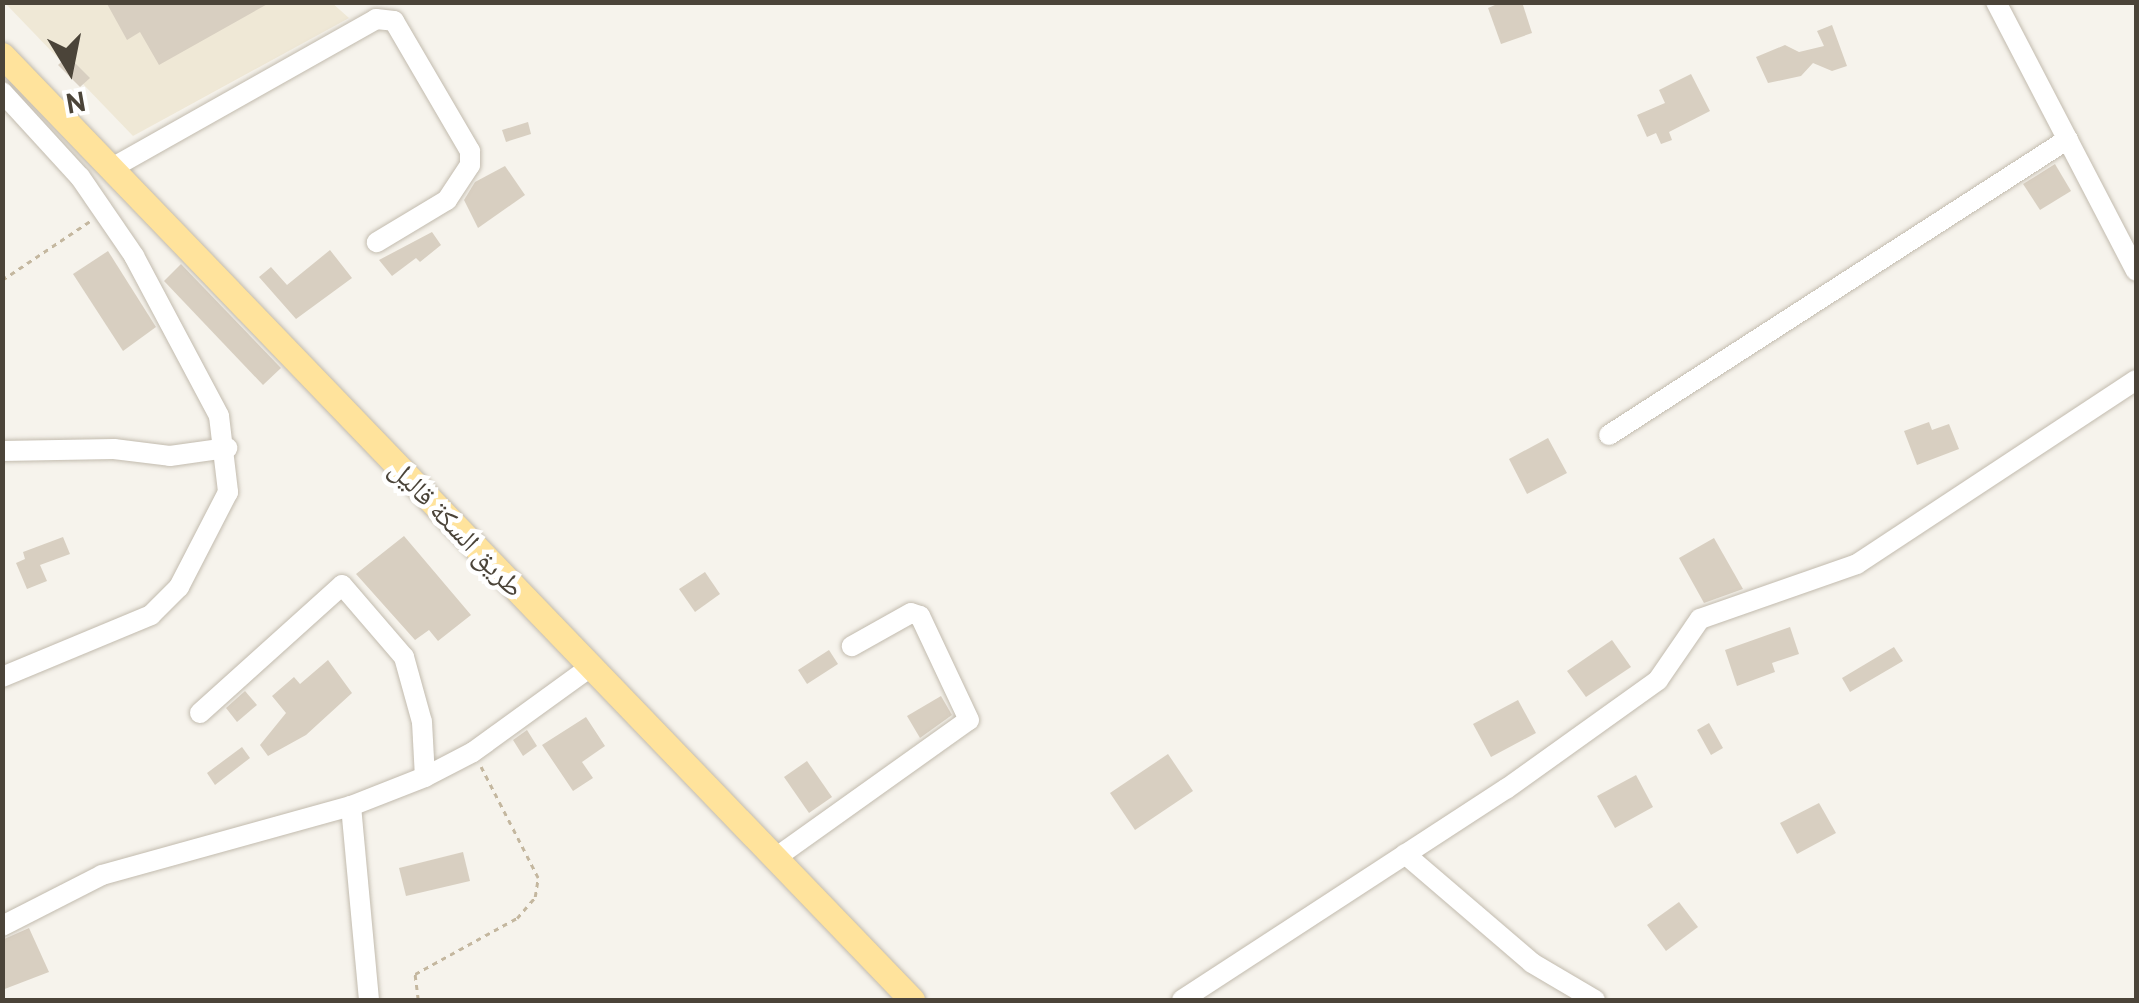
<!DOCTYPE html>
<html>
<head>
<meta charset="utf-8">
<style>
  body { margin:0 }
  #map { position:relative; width:2139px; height:1003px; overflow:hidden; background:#f6f3ec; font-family:Overpass,"Noto Naskh Arabic",sans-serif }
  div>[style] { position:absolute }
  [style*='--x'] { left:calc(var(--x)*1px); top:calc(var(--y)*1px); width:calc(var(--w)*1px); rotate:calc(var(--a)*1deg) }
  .education>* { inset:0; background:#efe8d6 }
  .building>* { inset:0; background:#d8cfc1 }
  .path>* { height:2.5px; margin-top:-1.25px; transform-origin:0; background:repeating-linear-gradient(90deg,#c4b79f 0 5px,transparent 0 10px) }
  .roads { filter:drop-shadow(0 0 2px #c2bbae) drop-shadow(0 0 2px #c2bbae) }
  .minor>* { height:20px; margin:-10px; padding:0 10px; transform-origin:10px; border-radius:10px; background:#fff }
  .major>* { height:25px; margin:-12.5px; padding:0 12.5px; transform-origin:12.5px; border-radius:12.5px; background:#ffe39c }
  span { translate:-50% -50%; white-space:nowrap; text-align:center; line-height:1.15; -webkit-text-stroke:9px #fff; paint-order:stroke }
  .street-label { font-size:28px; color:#4b4439 }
  .frame { position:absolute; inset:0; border:5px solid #4b4439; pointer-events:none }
  .north { position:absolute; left:20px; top:20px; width:100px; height:100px; -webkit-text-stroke:8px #fff; paint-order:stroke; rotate:170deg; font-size:28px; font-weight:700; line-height:40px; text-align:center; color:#4b4439 }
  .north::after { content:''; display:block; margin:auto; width:35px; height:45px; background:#4b4439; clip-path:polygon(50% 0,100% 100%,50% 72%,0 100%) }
</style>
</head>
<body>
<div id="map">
  <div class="education">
    <div style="clip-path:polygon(331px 2px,349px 18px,133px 136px,5px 3px)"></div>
  </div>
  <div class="building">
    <div style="clip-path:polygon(106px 2px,271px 2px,159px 65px,140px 32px,127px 40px)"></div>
    <div style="clip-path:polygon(1502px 2px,1522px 2px,1532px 33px,1501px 44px,1488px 8px)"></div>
    <div style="clip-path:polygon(1832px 25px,1847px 66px,1832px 71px,1813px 63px,1801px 76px,1768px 83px,1756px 57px,1785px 45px,1799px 52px,1824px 46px,1817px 31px)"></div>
    <div style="clip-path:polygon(68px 56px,90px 78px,80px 87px,58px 65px)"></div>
    <div style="clip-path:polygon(1691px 74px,1710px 111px,1669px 132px,1672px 140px,1661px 144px,1656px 133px,1647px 137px,1637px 115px,1665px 103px,1659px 90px)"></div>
    <div style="clip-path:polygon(528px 122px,531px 134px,506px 142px,502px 130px)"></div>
    <div style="clip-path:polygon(2055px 164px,2071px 191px,2040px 210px,2023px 184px)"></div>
    <div style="clip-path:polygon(505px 166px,525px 195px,478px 228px,464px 200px,475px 182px)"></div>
    <div style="clip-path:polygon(432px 232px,441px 245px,420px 262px,416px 258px,392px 276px,379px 260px)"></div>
    <div style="clip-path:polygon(330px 250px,352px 278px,296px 319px,259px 277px,271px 267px,287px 285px)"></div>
    <div style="clip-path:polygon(108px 251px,156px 327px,123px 351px,73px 274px)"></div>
    <div style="clip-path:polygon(181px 264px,281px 368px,263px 385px,164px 281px)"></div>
    <div style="clip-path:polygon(1929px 422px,1932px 430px,1949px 424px,1959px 449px,1917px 465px,1904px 431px)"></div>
    <div style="clip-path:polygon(1548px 438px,1567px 473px,1527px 494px,1509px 459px)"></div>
    <div style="clip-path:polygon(404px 536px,471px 615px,438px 641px,429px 630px,415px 640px,356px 574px)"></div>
    <div style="clip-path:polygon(63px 537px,70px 554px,40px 565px,47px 581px,27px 589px,16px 563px,25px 559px,23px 552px)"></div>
    <div style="clip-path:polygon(1714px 538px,1743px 589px,1704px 603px,1679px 558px)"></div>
    <div style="clip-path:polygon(705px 572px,720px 594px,695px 612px,679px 589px)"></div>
    <div style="clip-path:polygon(1790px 627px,1799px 654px,1772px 663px,1775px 672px,1737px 686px,1725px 650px)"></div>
    <div style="clip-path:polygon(1612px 640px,1631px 667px,1586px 697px,1567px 671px)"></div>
    <div style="clip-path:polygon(1894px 647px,1903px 661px,1850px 692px,1842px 678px)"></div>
    <div style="clip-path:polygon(829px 650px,838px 664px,807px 684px,798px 670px)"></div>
    <div style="clip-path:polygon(328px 660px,352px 693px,306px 735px,268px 756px,260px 745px,286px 713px,272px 696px,294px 677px,300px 684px)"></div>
    <div style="clip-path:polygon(245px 691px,257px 705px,237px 722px,226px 708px)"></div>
    <div style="clip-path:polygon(941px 696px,952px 715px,920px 738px,907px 716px)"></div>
    <div style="clip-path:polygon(1518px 700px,1536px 733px,1491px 757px,1473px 724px)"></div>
    <div style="clip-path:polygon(586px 717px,605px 746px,582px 762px,593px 778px,573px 791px,542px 745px)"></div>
    <div style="clip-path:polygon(1709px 723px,1723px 748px,1711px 755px,1697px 730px)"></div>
    <div style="clip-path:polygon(527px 730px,537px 746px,523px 756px,513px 740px)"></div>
    <div style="clip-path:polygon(242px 747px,250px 758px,215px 785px,207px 773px)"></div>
    <div style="clip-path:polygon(1168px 754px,1193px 791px,1135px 830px,1110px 793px)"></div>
    <div style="clip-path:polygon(807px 761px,832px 797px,809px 813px,784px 777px)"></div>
    <div style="clip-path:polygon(1636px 775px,1653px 807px,1615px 828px,1597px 796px)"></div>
    <div style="clip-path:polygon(1819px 803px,1836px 833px,1797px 854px,1780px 823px)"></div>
    <div style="clip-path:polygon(463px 852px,470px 881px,406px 896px,399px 868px)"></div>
    <div style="clip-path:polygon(1679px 902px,1698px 927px,1666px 951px,1647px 925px)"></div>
    <div style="clip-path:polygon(29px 928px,49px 972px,2px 990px,2px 940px)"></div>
  </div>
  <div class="path">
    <div style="--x:2;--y:280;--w:106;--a:-33.8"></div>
    <div style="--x:418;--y:1000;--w:26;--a:-97"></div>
    <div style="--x:415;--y:974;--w:116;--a:-28.8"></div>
    <div style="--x:517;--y:918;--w:28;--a:-49"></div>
    <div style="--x:535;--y:897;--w:19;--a:-81"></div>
    <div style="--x:538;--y:878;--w:125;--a:-117.2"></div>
  </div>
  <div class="roads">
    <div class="minor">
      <div style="--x:1996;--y:2;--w:303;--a:62.5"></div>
      <div style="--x:2;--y:92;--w:115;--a:47.5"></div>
      <div style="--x:80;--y:177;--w:96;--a:55.6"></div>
      <div style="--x:134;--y:256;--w:181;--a:62"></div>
      <div style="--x:219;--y:416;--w:77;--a:83.2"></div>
      <div style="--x:228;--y:492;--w:107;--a:117.3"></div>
      <div style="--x:179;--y:587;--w:40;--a:135"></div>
      <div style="--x:151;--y:615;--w:161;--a:157.4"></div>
      <div style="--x:112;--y:168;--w:303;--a:-29.4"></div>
      <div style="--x:376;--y:19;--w:18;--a:6"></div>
      <div style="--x:394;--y:21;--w:151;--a:59.7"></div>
      <div style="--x:470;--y:151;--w:14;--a:90"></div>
      <div style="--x:470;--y:165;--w:42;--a:123.3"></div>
      <div style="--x:447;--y:200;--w:82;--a:149"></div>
      <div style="--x:1609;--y:435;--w:546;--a:-32.82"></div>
      <div style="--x:2;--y:451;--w:112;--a:-1"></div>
      <div style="--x:114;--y:449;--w:56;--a:7.1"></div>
      <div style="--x:170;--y:456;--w:58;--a:-8"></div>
      <div style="--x:200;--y:713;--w:191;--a:-42"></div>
      <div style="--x:342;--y:585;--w:95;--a:49.3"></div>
      <div style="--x:404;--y:657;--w:67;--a:74.5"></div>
      <div style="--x:422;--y:722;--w:55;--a:86.9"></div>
      <div style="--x:351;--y:806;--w:195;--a:84.7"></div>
      <div style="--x:1405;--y:854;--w:167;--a:40.6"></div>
      <div style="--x:1532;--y:963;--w:73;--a:30.4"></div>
      <div style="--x:778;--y:856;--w:234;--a:-35.5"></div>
      <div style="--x:969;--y:720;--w:115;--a:-115.2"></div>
      <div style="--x:920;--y:616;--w:9;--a:-162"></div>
      <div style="--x:911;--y:613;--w:68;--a:150.8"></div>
      <div style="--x:2;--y:926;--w:112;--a:-27"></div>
      <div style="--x:102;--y:875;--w:258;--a:-15.5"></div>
      <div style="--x:351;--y:806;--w:79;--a:-21.4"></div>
      <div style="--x:425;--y:777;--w:54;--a:-27.5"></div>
      <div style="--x:473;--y:752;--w:143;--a:-35.9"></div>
      <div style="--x:1182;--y:1000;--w:387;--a:-33.1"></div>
      <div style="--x:1506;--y:789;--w:187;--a:-35.6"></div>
      <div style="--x:1658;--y:680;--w:74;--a:-55.5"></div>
      <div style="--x:1700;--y:619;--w:166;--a:-19.3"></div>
      <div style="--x:1857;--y:564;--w:334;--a:-33.4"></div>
    </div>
    <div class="major">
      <div style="--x:2;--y:55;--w:1312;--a:46.08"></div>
    </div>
  </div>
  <div class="street-label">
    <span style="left:455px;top:530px;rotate:46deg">طريق السكة قاليل</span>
  </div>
  <div class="frame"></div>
  <div class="north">N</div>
</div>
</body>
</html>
